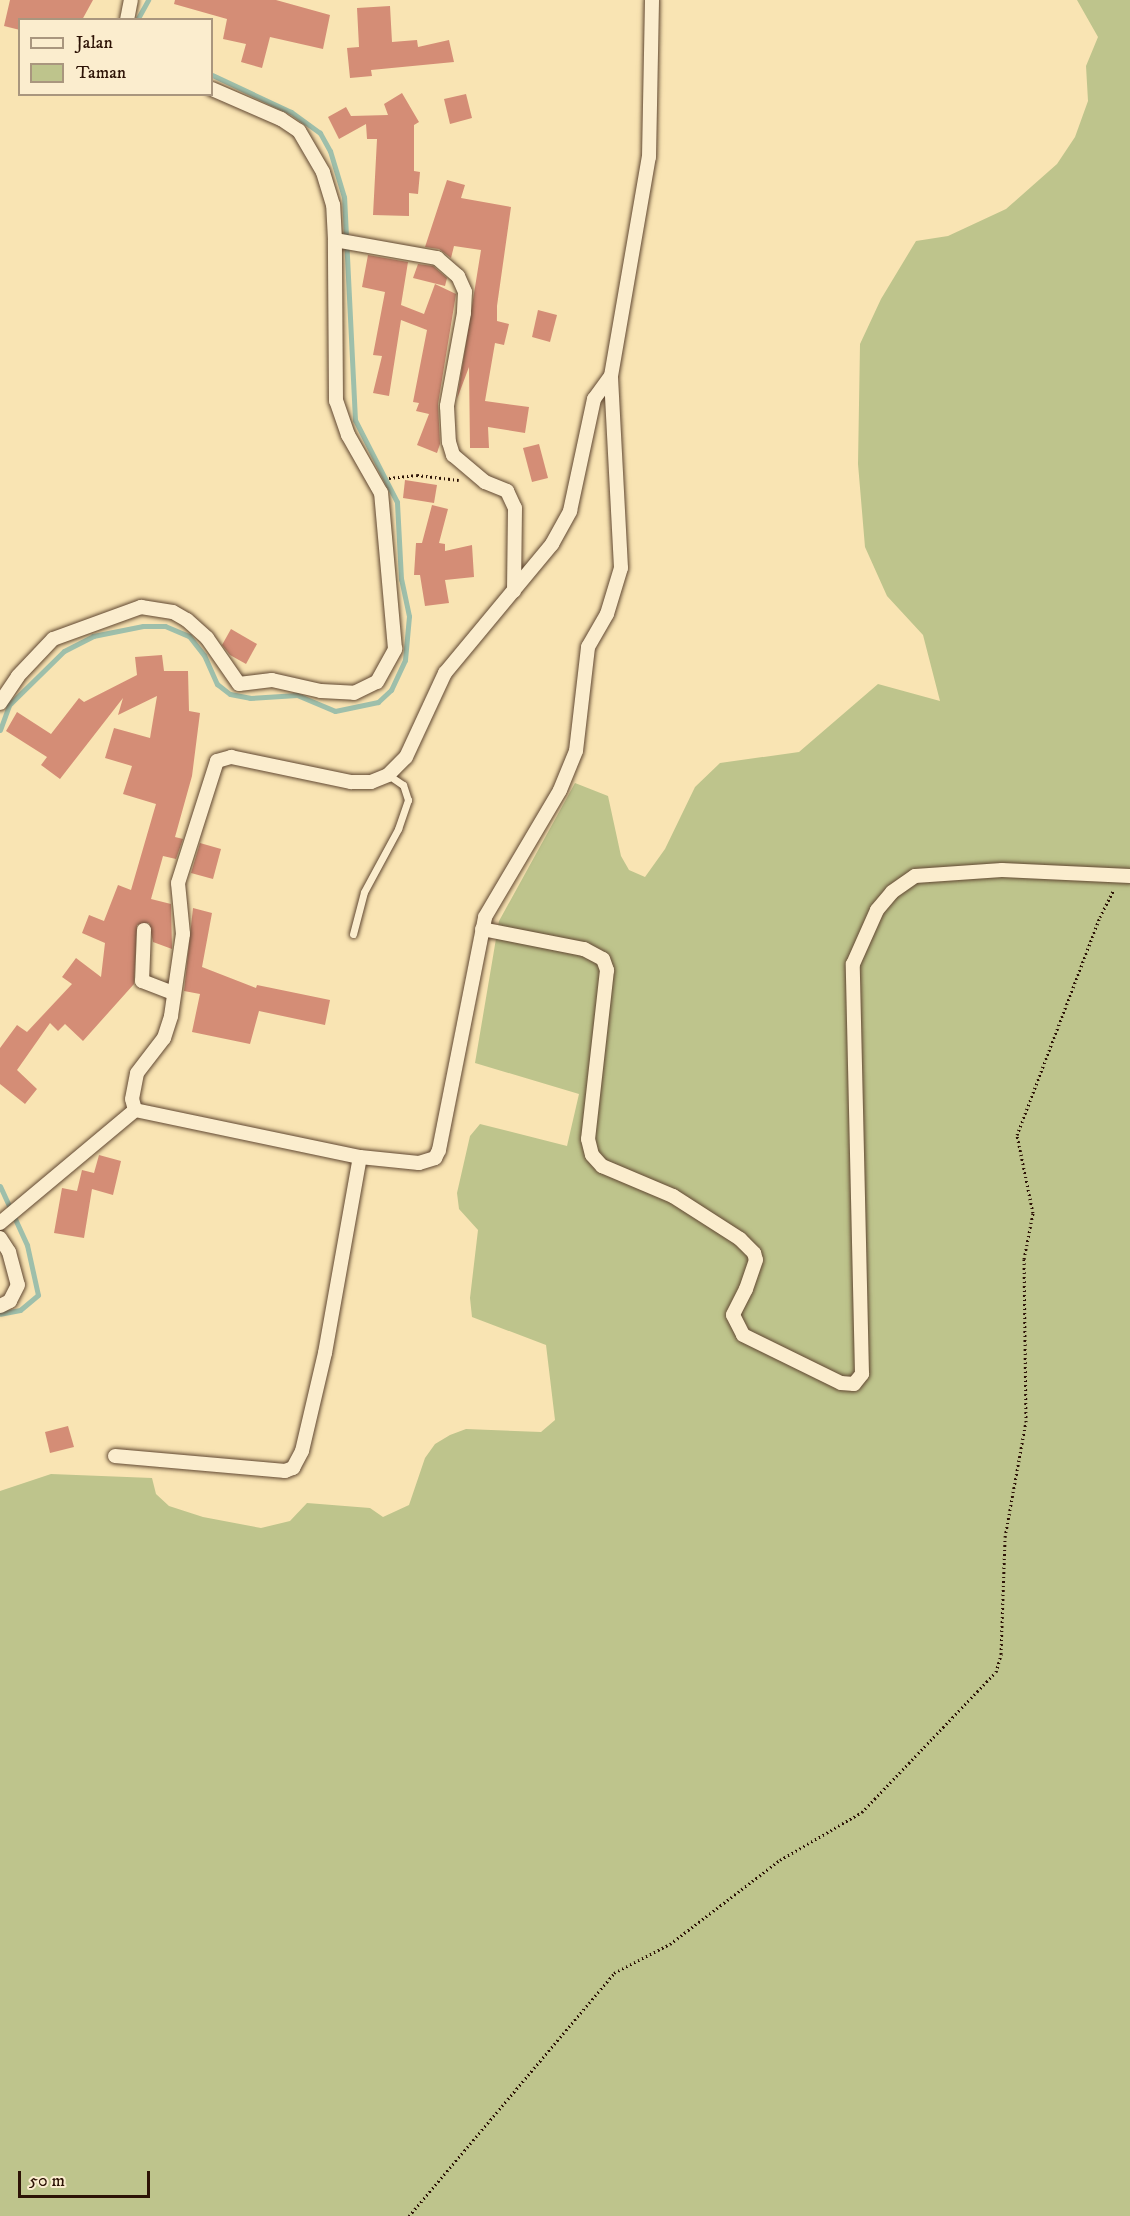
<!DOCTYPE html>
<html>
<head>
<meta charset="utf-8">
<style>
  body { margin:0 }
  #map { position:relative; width:1130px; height:2216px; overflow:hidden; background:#f9e4b3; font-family:"IM FELL DW Pica",serif }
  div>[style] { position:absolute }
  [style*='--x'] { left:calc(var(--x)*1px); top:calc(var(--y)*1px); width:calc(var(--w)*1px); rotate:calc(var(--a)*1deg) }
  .green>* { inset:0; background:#bec48c }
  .stream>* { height:5px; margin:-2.5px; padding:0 2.5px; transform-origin:2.5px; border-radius:2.5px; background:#9ebfab }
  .building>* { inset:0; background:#d48d76 }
  .path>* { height:3px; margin-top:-1.5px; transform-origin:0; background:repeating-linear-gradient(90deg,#2d1306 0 1.5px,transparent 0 4.5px) }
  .roads { filter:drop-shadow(0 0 2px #604731) drop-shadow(0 0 2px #604731) }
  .service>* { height:7px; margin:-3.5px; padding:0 3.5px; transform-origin:3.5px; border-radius:3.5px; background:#fbedce }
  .minor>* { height:14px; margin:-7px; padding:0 7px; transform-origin:7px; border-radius:7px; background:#fbedce }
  span { translate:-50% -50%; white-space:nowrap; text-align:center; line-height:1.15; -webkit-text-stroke:5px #fbedce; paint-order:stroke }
  .legend { position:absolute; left:18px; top:18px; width:195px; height:78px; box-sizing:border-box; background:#fbedce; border:2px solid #a9967e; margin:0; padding:8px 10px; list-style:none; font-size:18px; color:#2d1306 }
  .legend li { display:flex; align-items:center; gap:12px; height:30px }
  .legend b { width:30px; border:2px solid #a9967e }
  .scale { position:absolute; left:18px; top:2171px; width:132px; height:27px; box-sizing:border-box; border:3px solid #2d1306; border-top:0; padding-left:8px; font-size:18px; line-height:21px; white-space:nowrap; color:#2d1306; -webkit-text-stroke:4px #fbedce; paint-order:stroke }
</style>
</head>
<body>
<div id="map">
  <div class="green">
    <div style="clip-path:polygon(1077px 0,1130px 0,1130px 2216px,0 2216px,0 1491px,51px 1474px,152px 1478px,156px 1494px,169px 1506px,203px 1517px,261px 1528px,290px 1521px,307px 1503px,370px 1508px,383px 1517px,409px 1505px,425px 1458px,435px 1444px,450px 1435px,466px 1429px,541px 1432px,555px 1420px,546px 1345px,472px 1317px,470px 1298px,478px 1230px,459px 1209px,457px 1193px,470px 1136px,480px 1124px,567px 1146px,579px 1094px,475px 1063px,499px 921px,575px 783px,608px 796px,621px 856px,629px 870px,645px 877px,665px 849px,695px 787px,720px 763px,799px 752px,878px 684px,940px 701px,923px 635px,887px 596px,865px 547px,858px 464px,860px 344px,881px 299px,916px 241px,948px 236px,1006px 209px,1057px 164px,1075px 137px,1088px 101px,1086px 66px,1098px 37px)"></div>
  </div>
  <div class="stream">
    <div style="--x:137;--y:20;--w:23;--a:-61"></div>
    <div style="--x:0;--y:730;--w:27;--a:-70"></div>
    <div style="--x:9;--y:705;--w:77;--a:-44.5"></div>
    <div style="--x:64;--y:651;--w:33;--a:-27"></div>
    <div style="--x:93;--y:636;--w:51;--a:-11.3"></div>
    <div style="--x:143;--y:626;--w:22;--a:0"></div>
    <div style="--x:165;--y:626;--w:26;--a:23"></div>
    <div style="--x:189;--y:636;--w:24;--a:52"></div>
    <div style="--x:204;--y:655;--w:32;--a:66"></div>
    <div style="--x:217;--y:684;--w:16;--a:38"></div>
    <div style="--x:230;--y:694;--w:20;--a:11"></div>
    <div style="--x:250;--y:698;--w:47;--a:-3.7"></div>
    <div style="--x:297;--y:695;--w:41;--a:22.8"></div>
    <div style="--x:335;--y:711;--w:44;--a:-11.8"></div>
    <div style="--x:378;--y:702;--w:18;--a:-43"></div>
    <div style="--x:391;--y:690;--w:33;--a:-65"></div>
    <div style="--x:405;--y:660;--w:44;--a:-84.8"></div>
    <div style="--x:409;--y:616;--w:38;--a:-102"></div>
    <div style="--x:401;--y:579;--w:77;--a:-93"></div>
    <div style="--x:397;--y:502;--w:92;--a:-117.1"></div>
    <div style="--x:355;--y:420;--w:223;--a:-92.8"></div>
    <div style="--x:344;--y:197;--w:48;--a:-106.9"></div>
    <div style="--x:330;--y:151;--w:21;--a:-119"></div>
    <div style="--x:320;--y:133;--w:36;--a:-144"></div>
    <div style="--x:291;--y:112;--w:87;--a:-154.9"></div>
    <div style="--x:0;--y:1186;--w:65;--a:65.4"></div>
    <div style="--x:27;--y:1245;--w:51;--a:77.6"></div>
    <div style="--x:38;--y:1295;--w:23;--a:140"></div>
    <div style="--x:20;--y:1310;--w:20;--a:169"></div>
  </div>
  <div class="building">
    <div style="clip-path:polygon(10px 0,93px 0,82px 20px,20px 20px,20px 30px,4px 26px)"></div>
    <div style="clip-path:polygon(175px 0,276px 0,330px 15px,323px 49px,270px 37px,262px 68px,241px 62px,246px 44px,223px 39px,227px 19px,174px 4px)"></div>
    <div style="clip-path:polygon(390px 6px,392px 42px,417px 40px,418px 47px,449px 40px,454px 62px,371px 70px,372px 76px,350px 78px,347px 48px,359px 47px,357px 8px)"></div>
    <div style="clip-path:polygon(402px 93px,419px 122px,414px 125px,414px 171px,420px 172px,418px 194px,409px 193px,409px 216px,373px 215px,377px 139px,367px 139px,366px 124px,339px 139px,328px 117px,346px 107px,351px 116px,388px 115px,384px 104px)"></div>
    <div style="clip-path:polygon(466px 94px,472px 118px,450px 124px,444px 99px)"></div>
    <div style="clip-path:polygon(447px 180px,465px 185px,461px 198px,511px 207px,497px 306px,497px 321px,509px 324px,504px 345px,495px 343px,485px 401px,529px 407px,525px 433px,488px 427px,489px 448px,470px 448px,469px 367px,457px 399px,481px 250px,454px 246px,451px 258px,439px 249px,425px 247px)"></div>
    <div style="clip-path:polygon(368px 255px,408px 262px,401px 305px,424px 314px,435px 284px,456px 294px,438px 404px,440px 444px,437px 453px,417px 445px,429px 414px,416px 411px,419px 403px,413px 402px,427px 330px,401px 320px,389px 396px,373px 393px,382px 356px,373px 355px,385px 292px,362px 287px)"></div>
    <div style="clip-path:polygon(418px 264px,433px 266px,447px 278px,445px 286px,413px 278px)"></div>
    <div style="clip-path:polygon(538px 310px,557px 315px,550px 342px,532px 337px)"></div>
    <div style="clip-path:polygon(539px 444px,548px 478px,532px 482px,523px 448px)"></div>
    <div style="clip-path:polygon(405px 480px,437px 485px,434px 503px,403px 498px)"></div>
    <div style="clip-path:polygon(432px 505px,448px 509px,439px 543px,445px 544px,445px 551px,472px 545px,474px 577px,445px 580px,449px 603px,425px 606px,420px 575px,414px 575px,416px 543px,422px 543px)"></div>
    <div style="clip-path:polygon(231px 629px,257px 644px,246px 664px,230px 655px,222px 645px)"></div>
    <div style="clip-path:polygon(162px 655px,164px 671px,188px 671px,189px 711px,200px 713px,192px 776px,175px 837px,183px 839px,176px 859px,163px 856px,151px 899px,171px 904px,172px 949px,153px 942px,149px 923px,137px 925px,134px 984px,83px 1041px,65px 1024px,58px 1031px,50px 1023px,17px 1070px,37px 1089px,25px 1104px,0 1084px,0 1048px,17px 1025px,27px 1032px,72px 984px,62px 977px,76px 958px,101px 977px,105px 943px,82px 933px,89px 915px,104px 921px,118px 885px,131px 890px,156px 804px,123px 794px,132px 766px,105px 758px,114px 728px,150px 738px,157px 696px,118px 715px,123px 698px,60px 779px,41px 765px,47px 757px,6px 731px,17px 712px,51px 734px,79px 698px,84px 702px,137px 675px,135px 657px)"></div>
    <div style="clip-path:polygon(200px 843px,221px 849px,213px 879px,191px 873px)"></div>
    <div style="clip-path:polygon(193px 908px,212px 913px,202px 967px,256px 988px,257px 985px,330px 1000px,325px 1025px,259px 1011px,250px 1044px,192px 1032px,200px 994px,184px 991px)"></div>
    <div style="clip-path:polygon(99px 1155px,121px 1161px,113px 1195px,92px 1189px,84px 1238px,54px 1233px,62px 1188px,77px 1191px,82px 1170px,94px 1173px)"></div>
    <div style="clip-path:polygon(68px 1426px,74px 1447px,50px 1453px,45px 1432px)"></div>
  </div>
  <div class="path">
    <div style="--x:389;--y:478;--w:28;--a:-6"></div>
    <div style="--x:417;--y:475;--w:42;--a:6.8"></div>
    <div style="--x:409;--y:2216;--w:318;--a:-49.8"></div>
    <div style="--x:614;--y:1973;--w:63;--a:-27.4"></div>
    <div style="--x:670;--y:1944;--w:138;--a:-37.4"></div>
    <div style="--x:780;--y:1860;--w:95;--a:-30.3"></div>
    <div style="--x:862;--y:1812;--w:194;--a:-46.3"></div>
    <div style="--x:996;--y:1672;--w:19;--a:-74"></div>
    <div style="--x:1001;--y:1654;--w:117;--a:-88"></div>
    <div style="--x:1005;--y:1537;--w:117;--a:-79.7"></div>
    <div style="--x:1026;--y:1422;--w:163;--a:-90.7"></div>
    <div style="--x:1024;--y:1259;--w:47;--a:-78.9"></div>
    <div style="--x:1033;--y:1213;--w:80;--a:-101.6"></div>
    <div style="--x:1017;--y:1135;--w:233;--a:-69.2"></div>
    <div style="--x:1100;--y:917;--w:30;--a:-63"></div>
  </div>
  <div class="roads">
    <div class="service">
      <div style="--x:353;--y:934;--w:43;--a:-75.3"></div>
      <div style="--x:364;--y:892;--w:72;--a:-61.6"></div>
      <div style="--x:398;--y:829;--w:31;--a:-71"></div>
      <div style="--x:408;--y:800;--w:16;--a:-108"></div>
      <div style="--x:403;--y:785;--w:18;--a:-146"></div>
    </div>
    <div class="minor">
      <div style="--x:127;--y:20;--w:20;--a:-79"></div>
      <div style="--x:335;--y:240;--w:104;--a:10"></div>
      <div style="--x:437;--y:258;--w:28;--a:41"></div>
      <div style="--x:458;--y:276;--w:17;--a:66"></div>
      <div style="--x:465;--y:292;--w:21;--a:93"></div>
      <div style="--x:464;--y:313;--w:95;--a:100.4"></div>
      <div style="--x:447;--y:406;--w:36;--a:87"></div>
      <div style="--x:449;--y:442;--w:14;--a:73"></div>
      <div style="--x:453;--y:455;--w:42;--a:40.2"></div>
      <div style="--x:485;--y:482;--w:24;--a:22"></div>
      <div style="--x:507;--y:491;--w:19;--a:65"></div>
      <div style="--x:515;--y:508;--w:83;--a:90.7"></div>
      <div style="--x:0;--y:703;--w:32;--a:-56"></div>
      <div style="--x:18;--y:676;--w:51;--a:-46.6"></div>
      <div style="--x:53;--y:639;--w:94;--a:-20"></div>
      <div style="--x:141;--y:607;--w:32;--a:9"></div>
      <div style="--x:173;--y:612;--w:16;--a:30"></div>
      <div style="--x:187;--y:620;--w:27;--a:42"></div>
      <div style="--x:207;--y:638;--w:56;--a:55.2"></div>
      <div style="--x:239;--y:684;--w:33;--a:-7"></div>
      <div style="--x:272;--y:680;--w:50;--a:12.7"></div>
      <div style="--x:321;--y:691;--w:33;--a:3"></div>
      <div style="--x:354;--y:693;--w:25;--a:-26"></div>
      <div style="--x:377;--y:682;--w:38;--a:-61"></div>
      <div style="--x:395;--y:649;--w:157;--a:-95.1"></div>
      <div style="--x:381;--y:493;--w:67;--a:-119.6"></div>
      <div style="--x:348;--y:435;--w:36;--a:-109"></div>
      <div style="--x:336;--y:401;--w:161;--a:-90.4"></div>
      <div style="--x:335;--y:240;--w:35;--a:-93"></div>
      <div style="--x:333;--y:205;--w:34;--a:-107"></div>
      <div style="--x:323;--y:172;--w:48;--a:-120.3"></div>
      <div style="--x:299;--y:131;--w:22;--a:-146"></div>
      <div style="--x:281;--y:119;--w:75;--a:-156.5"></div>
      <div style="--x:482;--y:929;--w:104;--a:11.1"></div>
      <div style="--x:584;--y:949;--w:21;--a:28"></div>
      <div style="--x:603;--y:959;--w:12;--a:70"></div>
      <div style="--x:607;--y:970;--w:170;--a:96.4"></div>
      <div style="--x:588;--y:1139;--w:16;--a:76"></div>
      <div style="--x:592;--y:1155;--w:15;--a:48"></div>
      <div style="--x:602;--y:1166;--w:77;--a:22.9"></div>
      <div style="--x:673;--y:1196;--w:80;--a:32.7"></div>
      <div style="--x:740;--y:1239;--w:20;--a:45"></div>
      <div style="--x:754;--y:1253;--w:7;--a:74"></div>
      <div style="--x:756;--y:1260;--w:31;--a:109"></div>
      <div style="--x:746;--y:1289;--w:29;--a:117"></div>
      <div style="--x:733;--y:1315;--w:22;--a:63"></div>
      <div style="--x:743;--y:1335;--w:109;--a:26.1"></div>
      <div style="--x:841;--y:1383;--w:13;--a:4"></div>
      <div style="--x:854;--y:1384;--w:13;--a:-51"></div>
      <div style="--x:862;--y:1374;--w:410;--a:-91.3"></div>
      <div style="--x:853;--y:964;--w:59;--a:-66"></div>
      <div style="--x:877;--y:910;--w:23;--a:-50"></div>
      <div style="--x:892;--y:892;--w:28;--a:-35"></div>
      <div style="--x:915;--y:876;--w:87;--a:-3.9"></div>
      <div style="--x:1002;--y:870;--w:128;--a:2.7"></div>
      <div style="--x:144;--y:930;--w:51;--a:92.2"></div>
      <div style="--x:142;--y:981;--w:34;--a:21"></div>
      <div style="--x:135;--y:1110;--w:230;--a:11.8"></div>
      <div style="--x:360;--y:1157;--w:59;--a:5.8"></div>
      <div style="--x:419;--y:1163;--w:17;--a:-17"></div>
      <div style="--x:435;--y:1158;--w:9;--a:-63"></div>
      <div style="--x:439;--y:1150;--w:237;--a:-78.8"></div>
      <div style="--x:485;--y:917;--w:147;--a:-59.4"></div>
      <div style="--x:560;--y:790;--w:42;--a:-67.7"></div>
      <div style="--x:576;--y:751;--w:105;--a:-83.4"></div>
      <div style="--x:588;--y:647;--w:38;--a:-60"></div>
      <div style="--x:607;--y:614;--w:48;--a:-73.1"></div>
      <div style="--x:621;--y:568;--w:192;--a:-93"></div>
      <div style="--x:611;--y:376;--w:222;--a:-80.2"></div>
      <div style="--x:649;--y:157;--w:157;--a:-88.9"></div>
      <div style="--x:0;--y:1223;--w:176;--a:-39.9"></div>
      <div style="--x:135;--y:1110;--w:11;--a:-105"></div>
      <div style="--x:132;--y:1099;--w:26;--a:-79"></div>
      <div style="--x:137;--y:1073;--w:44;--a:-52.4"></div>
      <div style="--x:164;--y:1038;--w:23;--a:-72"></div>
      <div style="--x:171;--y:1016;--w:83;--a:-81.7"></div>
      <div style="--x:183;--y:934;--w:51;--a:-95.6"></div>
      <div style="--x:178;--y:883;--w:128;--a:-72.3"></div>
      <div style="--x:217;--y:761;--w:15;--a:-16"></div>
      <div style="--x:231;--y:757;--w:123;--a:11.8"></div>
      <div style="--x:351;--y:782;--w:20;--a:0"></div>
      <div style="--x:371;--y:782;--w:18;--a:-22"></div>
      <div style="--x:388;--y:775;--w:25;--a:-45"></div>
      <div style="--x:406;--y:757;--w:93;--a:-65.1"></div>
      <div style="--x:445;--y:673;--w:168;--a:-50.3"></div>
      <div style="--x:552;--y:544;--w:38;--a:-61"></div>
      <div style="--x:570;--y:511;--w:115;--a:-77.9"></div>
      <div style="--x:594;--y:399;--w:29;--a:-54"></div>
      <div style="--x:0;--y:1238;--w:17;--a:57"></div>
      <div style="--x:9;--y:1252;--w:34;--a:75"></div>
      <div style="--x:18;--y:1285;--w:18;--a:117"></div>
      <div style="--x:10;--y:1301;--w:11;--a:153"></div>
      <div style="--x:115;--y:1456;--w:171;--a:5"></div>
      <div style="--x:285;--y:1471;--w:9;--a:-21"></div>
      <div style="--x:293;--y:1468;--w:19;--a:-62"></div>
      <div style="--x:302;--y:1451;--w:101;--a:-76.8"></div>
      <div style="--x:325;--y:1353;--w:199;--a:-79.9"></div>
    </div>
  </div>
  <ul class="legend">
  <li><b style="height:8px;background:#fbedce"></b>Jalan</li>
  <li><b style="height:16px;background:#bec48c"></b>Taman</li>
  </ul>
  <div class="scale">50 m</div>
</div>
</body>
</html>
